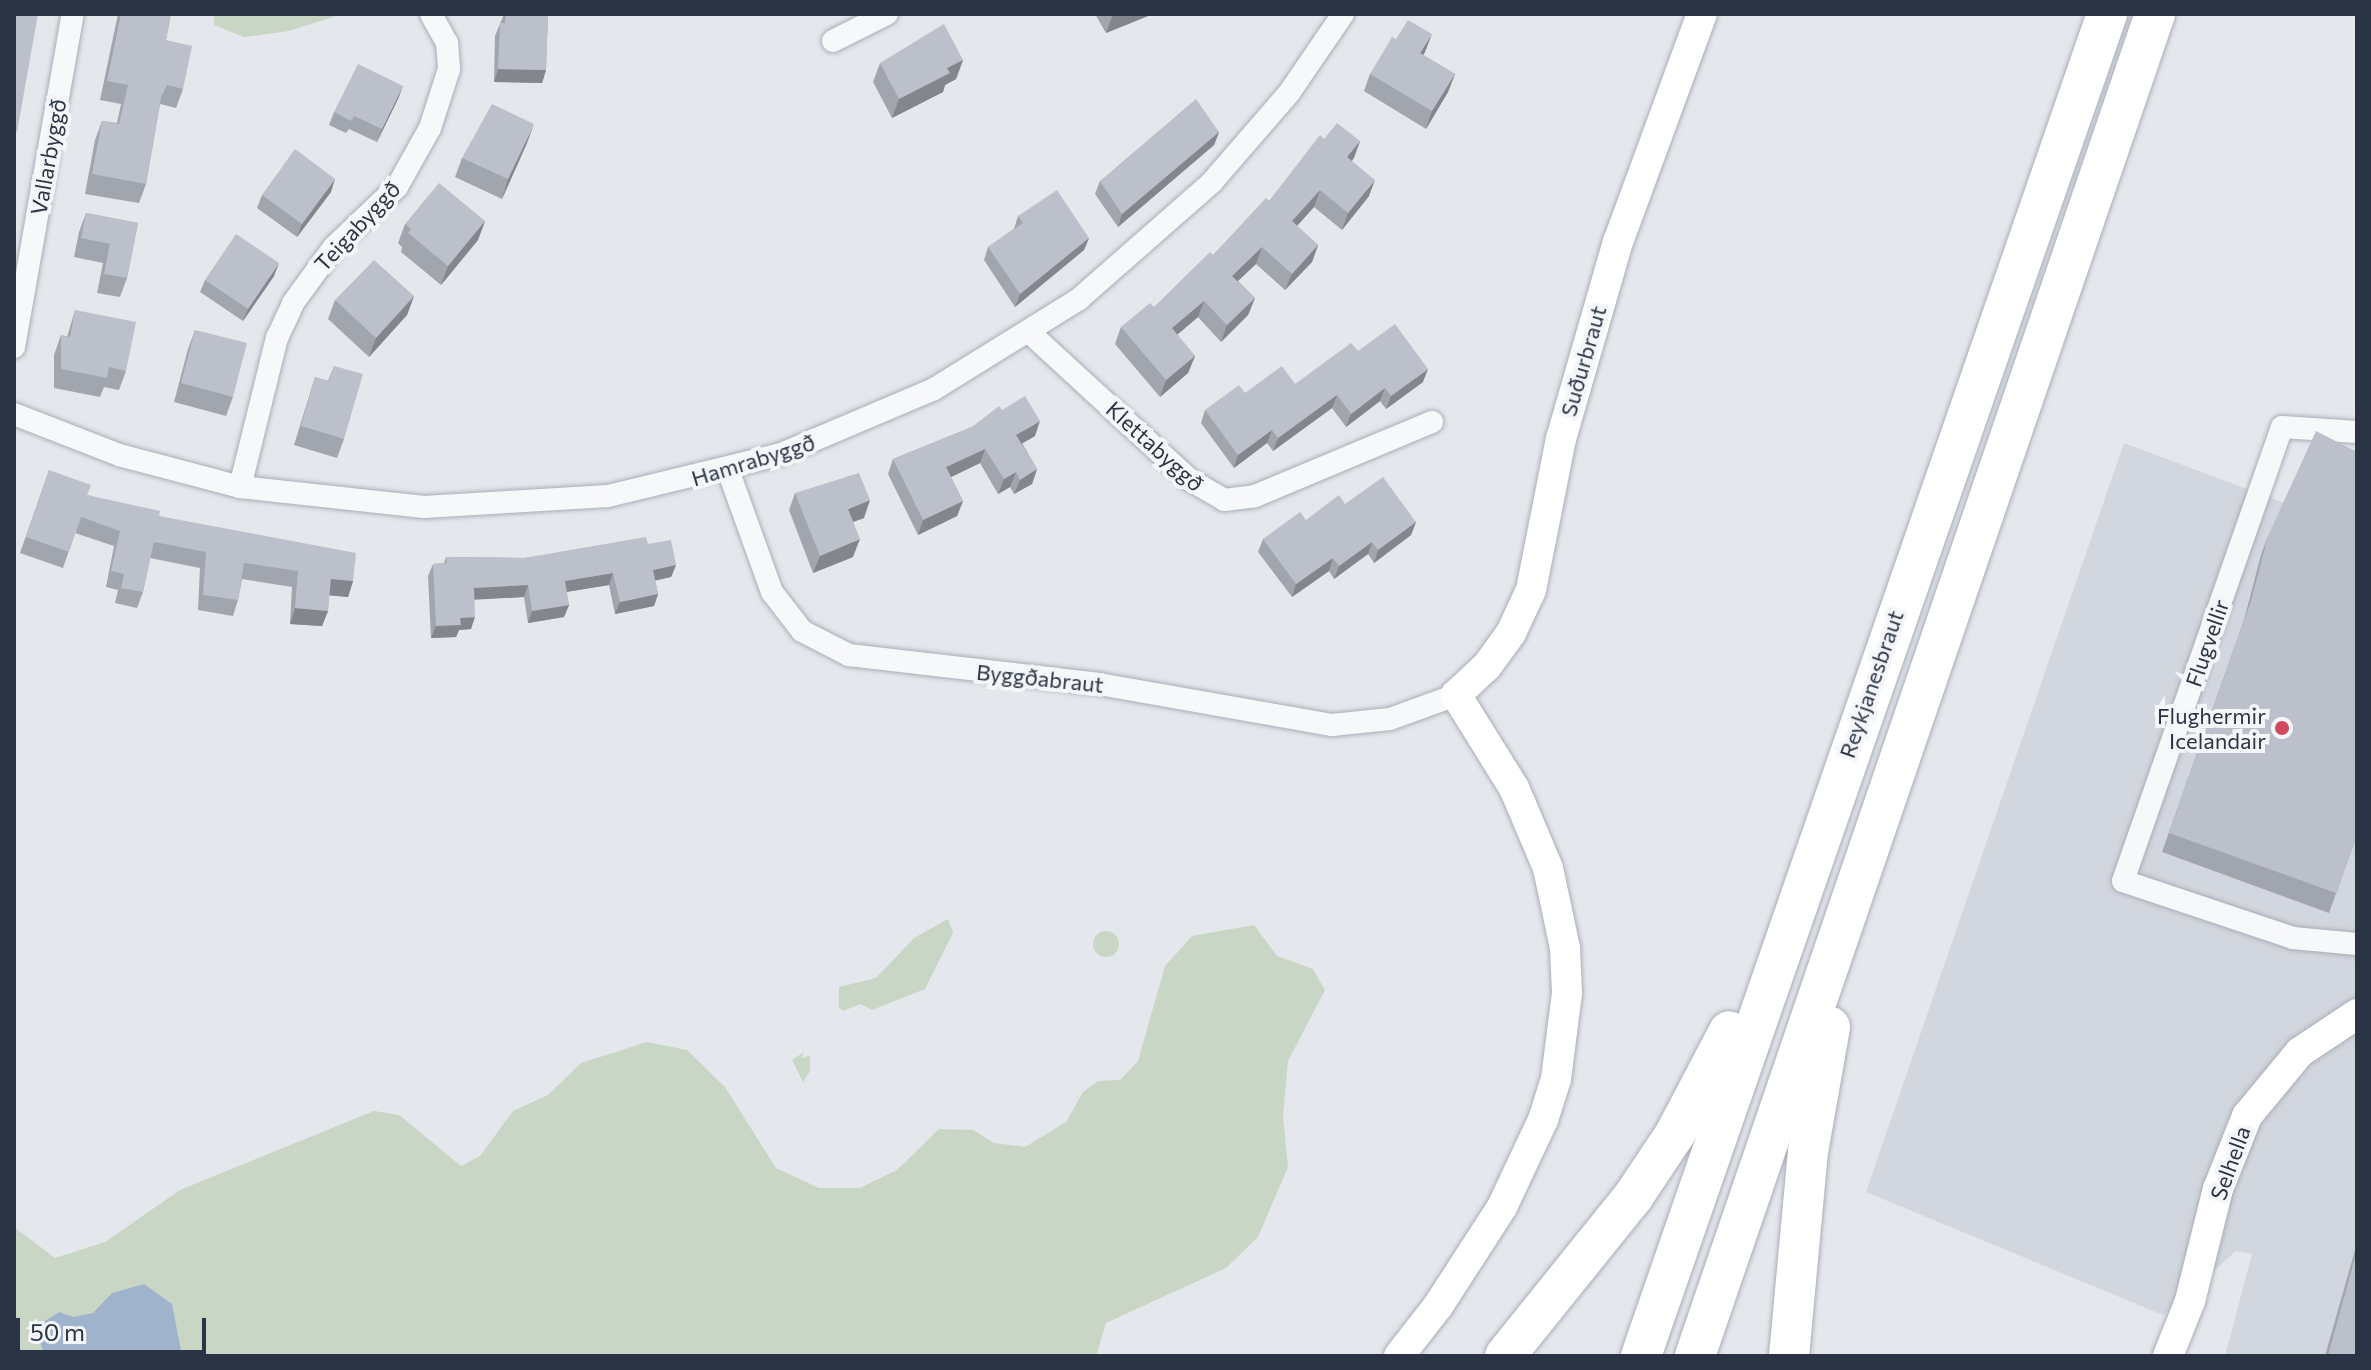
<!DOCTYPE html>
<html>
<head>
<meta charset="utf-8">
<style>
  body { margin:0 }
  #map { position:relative; width:2371px; height:1370px; overflow:hidden; background:#e4e7ec; font-family:Commissioner,sans-serif }
  div>[style] { position:absolute }
  [style*='--x'] { left:calc(var(--x)*1px); top:calc(var(--y)*1px); width:calc(var(--w)*1px); rotate:calc(var(--a)*1deg) }
  .built>* { inset:0; background:#d2d6de }
  .green>* { inset:0; background:#c9d6c5 }
  .round { border-radius:50% }
  .water>* { inset:0; background:#9fb4cc }
  .roads { filter:drop-shadow(0 0 2px #a9aeb7) drop-shadow(0 0 2px #a9aeb7) }
  .street>* { height:22px; margin:-11px; padding:0 11px; transform-origin:11px; border-radius:11px; background:#f7f8fa }
  .secondary>* { height:30px; margin:-15px; padding:0 15px; transform-origin:15px; border-radius:15px; background:#fff }
  .highway>* { height:40px; margin:-20px; padding:0 20px; transform-origin:20px; border-radius:20px; background:#fff }
  .wall>* { inset:0; background:#a1a5ae }
  .shaded-wall>* { inset:0; background:#83868d }
  .building>* { inset:0; background:#bbc0ca }
  .dots>* { width:22px; height:22px; translate:-50% -50%; box-sizing:border-box; border:4px solid #f4f6f9; border-radius:50% }
  span { translate:-50% -50%; white-space:nowrap; text-align:center; line-height:1.15; -webkit-text-stroke:8px #f4f6f9; paint-order:stroke }
  .street-label { font-size:22px; color:#2b3445 }
  .poi-label { font-size:22px; color:#2b3445 }
  .right { translate:-100% -50%; text-align:right }
  .frame { position:absolute; inset:0; border:16px solid #2b3445; pointer-events:none }
  .scale { position:absolute; left:16px; top:1318px; width:190px; height:36px; box-sizing:border-box; border:4px solid #2b3445; border-top:0; padding-left:10px; font-size:24px; line-height:28px; white-space:nowrap; color:#2b3445; -webkit-text-stroke:6px #f4f6f9; paint-order:stroke }
</style>
</head>
<body>
<div id="map">
  <div class="built">
    <div style="clip-path:polygon(2124px 443px,2357px 530px,2357px 1356px,2225px 1356px,2252px 1254px,2236px 1251px,2163px 1315px,1866px 1192px)"></div>
  </div>
  <div class="green">
    <div style="clip-path:polygon(214px 14px,342px 14px,289px 31px,244px 37px,214px 25px)"></div>
    <div style="clip-path:polygon(948px 919px,953px 933px,925px 989px,872px 1010px,861px 1004px,843px 1011px,839px 1007px,839px 987px,876px 978px,914px 938px)"></div>
    <div style="clip-path:polygon(1254px 925px,1277px 956px,1313px 969px,1325px 990px,1288px 1061px,1283px 1116px,1288px 1167px,1258px 1237px,1226px 1268px,1106px 1323px,1096px 1356px,14px 1356px,14px 1227px,55px 1258px,105px 1242px,180px 1190px,374px 1111px,399px 1115px,461px 1166px,480px 1156px,513px 1111px,548px 1095px,581px 1063px,647px 1042px,687px 1050px,725px 1087px,776px 1168px,819px 1188px,860px 1188px,897px 1170px,939px 1129px,973px 1130px,994px 1143px,1025px 1147px,1066px 1122px,1083px 1092px,1098px 1081px,1120px 1080px,1138px 1061px,1165px 966px,1192px 936px)"></div>
    <div class="round" style="left:1093px;top:931px;width:26px;height:26px"></div>
    <div style="clip-path:polygon(804px 1052px,801px 1059px,810px 1055px,810px 1071px,803px 1082px,792px 1060px)"></div>
  </div>
  <div class="water">
    <div style="clip-path:polygon(144px 1284px,172px 1304px,182px 1356px,45px 1356px,39px 1340px,45px 1321px,59px 1312px,73px 1317px,93px 1313px,112px 1293px)"></div>
  </div>
  <div class="roads">
    <div class="street">
      <div style="--x:833;--y:41;--w:60;--a:-26.6"></div>
      <div style="--x:1030;--y:333;--w:217;--a:42.6"></div>
      <div style="--x:1190;--y:480;--w:39;--a:30"></div>
      <div style="--x:1224;--y:500;--w:31;--a:-7"></div>
      <div style="--x:1255;--y:496;--w:192;--a:-22.7"></div>
      <div style="--x:14;--y:347;--w:338;--a:-80"></div>
      <div style="--x:14;--y:414;--w:113;--a:21.3"></div>
      <div style="--x:119;--y:455;--w:125;--a:14.8"></div>
      <div style="--x:240;--y:487;--w:185;--a:6.2"></div>
      <div style="--x:424;--y:507;--w:184;--a:-3.4"></div>
      <div style="--x:608;--y:496;--w:178;--a:-13.6"></div>
      <div style="--x:781;--y:454;--w:166;--a:-23"></div>
      <div style="--x:934;--y:389;--w:171;--a:-31.8"></div>
      <div style="--x:1079;--y:299;--w:177;--a:-41.3"></div>
      <div style="--x:1212;--y:182;--w:118;--a:-49.1"></div>
      <div style="--x:1289;--y:93;--w:96;--a:-55.6"></div>
      <div style="--x:2357;--y:432;--w:75;--a:-176.2"></div>
      <div style="--x:2282;--y:427;--w:481;--a:109.3"></div>
      <div style="--x:2123;--y:881;--w:179;--a:18.5"></div>
      <div style="--x:2293;--y:938;--w:64;--a:5.4"></div>
      <div style="--x:728;--y:470;--w:130;--a:70.2"></div>
      <div style="--x:772;--y:592;--w:49;--a:52.4"></div>
      <div style="--x:802;--y:631;--w:53;--a:27.1"></div>
      <div style="--x:849;--y:655;--w:252;--a:6.6"></div>
      <div style="--x:1099;--y:684;--w:237;--a:10"></div>
      <div style="--x:1332;--y:725;--w:58;--a:-5.9"></div>
      <div style="--x:1390;--y:719;--w:70;--a:-20"></div>
      <div style="--x:240;--y:487;--w:154;--a:-76.1"></div>
      <div style="--x:277;--y:338;--w:38;--a:-65"></div>
      <div style="--x:293;--y:303;--w:69;--a:-53.8"></div>
      <div style="--x:334;--y:247;--w:87;--a:-43.6"></div>
      <div style="--x:397;--y:187;--w:68;--a:-60.8"></div>
      <div style="--x:430;--y:128;--w:62;--a:-72.1"></div>
      <div style="--x:449;--y:69;--w:26;--a:-94"></div>
      <div style="--x:447;--y:43;--w:33;--a:-119"></div>
    </div>
    <div class="secondary">
      <div style="--x:1399;--y:1356;--w:63;--a:-52"></div>
      <div style="--x:1438;--y:1306;--w:118;--a:-57.1"></div>
      <div style="--x:1502;--y:1207;--w:96;--a:-64.8"></div>
      <div style="--x:1543;--y:1120;--w:43;--a:-72.4"></div>
      <div style="--x:1556;--y:1079;--w:87;--a:-82.7"></div>
      <div style="--x:1567;--y:993;--w:45;--a:-92.5"></div>
      <div style="--x:1565;--y:948;--w:82;--a:-102"></div>
      <div style="--x:1548;--y:868;--w:87;--a:-113"></div>
      <div style="--x:1514;--y:788;--w:110;--a:-121.9"></div>
      <div style="--x:1456;--y:695;--w:42;--a:-43.1"></div>
      <div style="--x:1487;--y:666;--w:41;--a:-54"></div>
      <div style="--x:1511;--y:633;--w:47;--a:-65.1"></div>
      <div style="--x:1531;--y:590;--w:154;--a:-78.8"></div>
      <div style="--x:1561;--y:439;--w:205;--a:-73.9"></div>
      <div style="--x:1618;--y:242;--w:243;--a:-69.8"></div>
      <div style="--x:2168;--y:1356;--w:59;--a:-68.2"></div>
      <div style="--x:2190;--y:1301;--w:115;--a:-76"></div>
      <div style="--x:2218;--y:1189;--w:79;--a:-68.3"></div>
      <div style="--x:2247;--y:1116;--w:83;--a:-50.4"></div>
      <div style="--x:2300;--y:1052;--w:69;--a:-33.7"></div>
    </div>
    <div class="highway">
      <div style="--x:1505;--y:1356;--w:204;--a:-51.2"></div>
      <div style="--x:1633;--y:1197;--w:76;--a:-56.3"></div>
      <div style="--x:1675;--y:1134;--w:116;--a:-62.3"></div>
      <div style="--x:1641;--y:1356;--w:1421;--a:-70.85"></div>
      <div style="--x:1695;--y:1356;--w:1419;--a:-71.08"></div>
      <div style="--x:1789;--y:1356;--w:205;--a:-84.7"></div>
      <div style="--x:1808;--y:1152;--w:127;--a:-80"></div>
    </div>
  </div>
  <div class="wall">
    <div style="clip-path:polygon(118px 14px,171px 14px,166px 40px,183px 89px,176px 108px,160px 104px,146px 184px,139px 203px,85px 194px,95px 140px,102px 121px,117px 123px,121px 104px,100px 100px)"></div>
    <div style="clip-path:polygon(504px 14px,548px 14px,546px 70px,542px 83px,494px 82px,495px 36px)"></div>
    <div style="clip-path:polygon(1095px 14px,1153px 14px,1106px 33px)"></div>
    <div style="clip-path:polygon(1425px 52px,1423px 55px,1455px 74px,1448px 92px,1426px 129px,1364px 91px,1370px 74px)"></div>
    <div style="clip-path:polygon(963px 60px,956px 79px,945px 85px,943px 92px,892px 118px,873px 82px,880px 63px)"></div>
    <div style="clip-path:polygon(403px 86px,398px 99px,377px 142px,349px 129px,346px 133px,329px 125px,334px 112px)"></div>
    <div style="clip-path:polygon(1219px 132px,1214px 145px,1118px 227px,1095px 194px,1100px 181px)"></div>
    <div style="clip-path:polygon(1324px 139px,1360px 141px,1352px 161px,1369px 196px,1342px 230px,1314px 207px,1297px 226px,1318px 245px,1312px 262px,1285px 290px,1256px 264px,1238px 281px,1255px 298px,1248px 315px,1221px 342px,1198px 317px,1177px 335px,1195px 356px,1188px 373px,1160px 397px,1115px 344px,1121px 327px,1154px 307px,1213px 255px,1269px 201px)"></div>
    <div style="clip-path:polygon(527px 143px,502px 199px,455px 177px,462px 158px)"></div>
    <div style="clip-path:polygon(331px 192px,297px 237px,257px 208px,262px 195px)"></div>
    <div style="clip-path:polygon(86px 213px,138px 223px,127px 278px,120px 297px,97px 293px,103px 263px,74px 257px,79px 232px)"></div>
    <div style="clip-path:polygon(1018px 216px,1089px 238px,1084px 250px,1015px 307px,984px 260px,988px 247px,1014px 229px)"></div>
    <div style="clip-path:polygon(485px 221px,478px 240px,441px 285px,401px 252px,402px 247px,398px 243px,405px 224px)"></div>
    <div style="clip-path:polygon(274px 276px,243px 321px,200px 292px,205px 280px)"></div>
    <div style="clip-path:polygon(414px 296px,407px 315px,369px 357px,328px 319px,335px 300px)"></div>
    <div style="clip-path:polygon(75px 310px,126px 371px,119px 390px,104px 387px,100px 397px,54px 388px,54px 355px,61px 335px,67px 337px)"></div>
    <div style="clip-path:polygon(195px 330px,233px 397px,226px 416px,174px 402px,188px 349px)"></div>
    <div style="clip-path:polygon(1358px 351px,1423px 382px,1386px 409px,1380px 401px,1346px 427px,1332px 408px,1273px 451px,1267px 443px,1234px 468px,1201px 423px,1205px 410px,1245px 393px,1295px 384px)"></div>
    <div style="clip-path:polygon(334px 366px,344px 439px,337px 458px,294px 445px,315px 377px,328px 381px)"></div>
    <div style="clip-path:polygon(1002px 410px,1035px 436px,1022px 443px,1037px 469px,1032px 484px,1014px 494px,1010px 487px,998px 494px,980px 463px,951px 477px,963px 501px,957px 516px,918px 535px,888px 474px,893px 459px,972px 427px)"></div>
    <div style="clip-path:polygon(49px 470px,87px 495px,159px 516px,353px 581px,348px 597px,329px 595px,328px 611px,322px 626px,290px 624px,292px 587px,242px 579px,238px 600px,233px 616px,198px 610px,200px 568px,150px 558px,143px 592px,137px 608px,115px 603px,118px 590px,106px 587px,114px 546px,75px 533px,63px 568px,20px 553px)"></div>
    <div style="clip-path:polygon(795px 493px,864px 518px,853px 522px,853px 557px,813px 573px,789px 510px)"></div>
    <div style="clip-path:polygon(1345px 504px,1416px 522px,1411px 535px,1374px 563px,1368px 554px,1334px 579px,1329px 571px,1292px 597px,1258px 552px,1263px 539px)"></div>
    <div style="clip-path:polygon(2268px 536px,2357px 835px,2329px 913px,2162px 852px,2244px 620px,2261px 555px)"></div>
    <div style="clip-path:polygon(648px 544px,676px 565px,671px 577px,655px 580px,658px 594px,654px 606px,615px 614px,609px 585px,566px 592px,569px 605px,564px 617px,528px 623px,524px 597px,474px 599px,471px 629px,459px 630px,456px 637px,431px 638px,428px 576px,433px 564px,444px 563px,446px 557px,524px 558px)"></div>
    <div style="clip-path:polygon(2357px 1243px,2357px 1356px,2325px 1356px)"></div>
  </div>
  <div class="shaded-wall">
    <div style="clip-path:polygon(1113px 14px,1153px 14px,1106px 33px)"></div>
    <div style="clip-path:polygon(1432px 34px,1425px 52px,1414px 71px,1420px 53px)"></div>
    <div style="clip-path:polygon(963px 60px,956px 79px,945px 85px,943px 92px,892px 118px,899px 99px,947px 68px)"></div>
    <div style="clip-path:polygon(498px 69px,546px 70px,542px 83px,494px 82px)"></div>
    <div style="clip-path:polygon(1455px 74px,1448px 92px,1426px 129px,1432px 111px)"></div>
    <div style="clip-path:polygon(403px 86px,398px 99px,377px 142px,382px 129px)"></div>
    <div style="clip-path:polygon(534px 124px,527px 143px,502px 199px,508px 179px)"></div>
    <div style="clip-path:polygon(1219px 132px,1214px 145px,1118px 227px,1122px 214px)"></div>
    <div style="clip-path:polygon(1360px 141px,1354px 158px,1341px 174px,1347px 157px)"></div>
    <div style="clip-path:polygon(335px 179px,331px 192px,297px 237px,302px 224px)"></div>
    <div style="clip-path:polygon(1375px 180px,1369px 196px,1342px 230px,1348px 213px)"></div>
    <div style="clip-path:polygon(1320px 190px,1314px 207px,1286px 238px,1292px 221px)"></div>
    <div style="clip-path:polygon(485px 221px,478px 240px,441px 285px,448px 266px)"></div>
    <div style="clip-path:polygon(1089px 238px,1084px 250px,1015px 307px,1020px 294px)"></div>
    <div style="clip-path:polygon(1318px 245px,1312px 262px,1285px 290px,1292px 274px)"></div>
    <div style="clip-path:polygon(1262px 247px,1256px 264px,1226px 292px,1232px 276px)"></div>
    <div style="clip-path:polygon(279px 263px,274px 276px,243px 321px,248px 309px)"></div>
    <div style="clip-path:polygon(414px 296px,407px 315px,369px 357px,376px 338px)"></div>
    <div style="clip-path:polygon(1255px 298px,1248px 315px,1221px 342px,1227px 325px)"></div>
    <div style="clip-path:polygon(1204px 301px,1198px 317px,1165px 345px,1172px 328px)"></div>
    <div style="clip-path:polygon(1195px 356px,1188px 373px,1160px 397px,1166px 380px)"></div>
    <div style="clip-path:polygon(1428px 369px,1423px 382px,1386px 409px,1391px 396px)"></div>
    <div style="clip-path:polygon(1385px 388px,1380px 401px,1346px 427px,1351px 414px)"></div>
    <div style="clip-path:polygon(1337px 395px,1332px 408px,1273px 451px,1278px 438px)"></div>
    <div style="clip-path:polygon(1040px 421px,1035px 436px,1011px 450px,1016px 435px)"></div>
    <div style="clip-path:polygon(1272px 430px,1267px 443px,1234px 468px,1238px 455px)"></div>
    <div style="clip-path:polygon(985px 449px,980px 463px,941px 482px,946px 467px)"></div>
    <div style="clip-path:polygon(1037px 469px,1032px 484px,1014px 494px,1020px 480px)"></div>
    <div style="clip-path:polygon(1016px 472px,1010px 487px,998px 494px,1004px 479px)"></div>
    <div style="clip-path:polygon(870px 500px,864px 518px,841px 526px,848px 509px)"></div>
    <div style="clip-path:polygon(963px 501px,957px 516px,918px 535px,923px 520px)"></div>
    <div style="clip-path:polygon(1416px 522px,1411px 535px,1374px 563px,1378px 550px)"></div>
    <div style="clip-path:polygon(860px 539px,853px 557px,813px 573px,820px 556px)"></div>
    <div style="clip-path:polygon(1372px 542px,1368px 554px,1334px 579px,1339px 566px)"></div>
    <div style="clip-path:polygon(1333px 558px,1329px 571px,1292px 597px,1296px 584px)"></div>
    <div style="clip-path:polygon(676px 565px,671px 577px,649px 582px,653px 570px)"></div>
    <div style="clip-path:polygon(613px 573px,609px 585px,560px 593px,565px 581px)"></div>
    <div style="clip-path:polygon(331px 579px,353px 581px,348px 597px,325px 595px)"></div>
    <div style="clip-path:polygon(528px 585px,524px 597px,470px 600px,474px 588px)"></div>
    <div style="clip-path:polygon(658px 594px,654px 606px,615px 614px,620px 602px)"></div>
    <div style="clip-path:polygon(569px 605px,564px 617px,528px 623px,532px 611px)"></div>
    <div style="clip-path:polygon(295px 608px,328px 611px,322px 626px,290px 624px)"></div>
    <div style="clip-path:polygon(475px 617px,471px 629px,459px 630px,456px 637px,431px 638px,436px 626px,460px 618px)"></div>
  </div>
  <div class="building">
    <div style="clip-path:polygon(14px 14px,38px 14px,17px 132px,14px 131px)"></div>
    <div style="clip-path:polygon(121px 14px,171px 14px,166px 40px,192px 46px,183px 89px,167px 85px,161px 97px,146px 184px,92px 174px,102px 121px,119px 124px,128px 85px,107px 81px)"></div>
    <div style="clip-path:polygon(506px 14px,548px 14px,546px 70px,498px 69px,500px 23px,505px 23px)"></div>
    <div style="clip-path:polygon(1408px 20px,1432px 34px,1420px 53px,1455px 74px,1432px 111px,1370px 74px,1392px 37px,1396px 39px)"></div>
    <div style="clip-path:polygon(944px 24px,963px 60px,947px 68px,950px 73px,899px 99px,880px 63px)"></div>
    <div style="clip-path:polygon(358px 64px,403px 86px,382px 129px,354px 116px,351px 121px,334px 112px)"></div>
    <div style="clip-path:polygon(1196px 99px,1219px 132px,1122px 214px,1100px 181px)"></div>
    <div style="clip-path:polygon(492px 104px,534px 124px,508px 179px,462px 158px)"></div>
    <div style="clip-path:polygon(1337px 123px,1360px 141px,1347px 157px,1375px 180px,1348px 213px,1320px 190px,1292px 221px,1318px 245px,1292px 274px,1262px 247px,1232px 276px,1255px 298px,1227px 325px,1204px 301px,1172px 328px,1195px 356px,1166px 380px,1121px 327px,1150px 303px,1154px 307px,1210px 252px,1213px 255px,1266px 198px,1269px 201px,1320px 135px,1324px 139px)"></div>
    <div style="clip-path:polygon(295px 149px,335px 179px,302px 224px,262px 195px)"></div>
    <div style="clip-path:polygon(439px 183px,485px 221px,448px 266px,408px 233px,411px 229px,405px 224px)"></div>
    <div style="clip-path:polygon(1057px 190px,1089px 238px,1020px 294px,988px 247px,1023px 223px,1018px 216px)"></div>
    <div style="clip-path:polygon(86px 213px,138px 223px,127px 278px,104px 274px,110px 244px,81px 238px)"></div>
    <div style="clip-path:polygon(236px 234px,279px 263px,248px 309px,205px 280px)"></div>
    <div style="clip-path:polygon(374px 260px,414px 296px,376px 338px,335px 300px)"></div>
    <div style="clip-path:polygon(75px 310px,136px 322px,126px 371px,109px 367px,107px 378px,61px 369px,61px 335px,70px 337px)"></div>
    <div style="clip-path:polygon(1395px 324px,1428px 369px,1391px 396px,1385px 388px,1351px 414px,1337px 395px,1278px 438px,1272px 430px,1238px 455px,1205px 410px,1239px 385px,1245px 393px,1282px 366px,1295px 384px,1351px 343px,1358px 351px)"></div>
    <div style="clip-path:polygon(195px 330px,247px 343px,233px 397px,181px 383px)"></div>
    <div style="clip-path:polygon(334px 366px,363px 374px,344px 439px,301px 426px,315px 377px,329px 381px)"></div>
    <div style="clip-path:polygon(1025px 396px,1040px 421px,1016px 435px,1037px 469px,1020px 480px,1016px 472px,1004px 479px,985px 449px,946px 467px,963px 501px,923px 520px,893px 459px,972px 427px,999px 406px,1002px 410px)"></div>
    <div style="clip-path:polygon(2316px 431px,2357px 452px,2357px 835px,2336px 893px,2169px 833px,2251px 601px,2268px 536px)"></div>
    <div style="clip-path:polygon(49px 470px,91px 485px,87px 495px,160px 511px,159px 516px,356px 553px,353px 581px,331px 579px,328px 611px,295px 608px,298px 571px,244px 563px,238px 600px,203px 595px,206px 552px,154px 542px,143px 592px,121px 588px,124px 574px,111px 571px,120px 531px,81px 517px,69px 552px,26px 537px)"></div>
    <div style="clip-path:polygon(859px 473px,870px 500px,848px 509px,860px 539px,820px 556px,795px 493px)"></div>
    <div style="clip-path:polygon(1383px 477px,1416px 522px,1378px 550px,1372px 542px,1339px 566px,1333px 558px,1296px 584px,1263px 539px,1300px 512px,1306px 520px,1339px 495px,1345px 504px)"></div>
    <div style="clip-path:polygon(646px 537px,648px 544px,671px 540px,676px 565px,653px 570px,658px 594px,620px 602px,613px 573px,565px 581px,569px 605px,532px 611px,528px 585px,474px 588px,475px 617px,460px 618px,461px 625px,436px 626px,433px 564px,447px 563px,446px 557px,524px 558px)"></div>
    <div style="clip-path:polygon(2357px 1250px,2357px 1356px,2328px 1356px)"></div>
  </div>
  <div class="dots">
    <div style="left:2282px;top:728px;background:#d1495b"></div>
  </div>
  <div class="street-label">
    <span style="left:48px;top:157px;rotate:-80deg">Vallarbyggð</span>
    <span style="left:357px;top:226px;rotate:-47deg">Teigabyggð</span>
    <span style="left:1583px;top:361px;rotate:-74deg">Suðurbraut</span>
    <span style="left:1155px;top:446px;rotate:42deg">Klettabyggð</span>
    <span style="left:753px;top:460px;rotate:-17deg">Hamrabyggð</span>
    <span style="left:2207px;top:643px;rotate:-71deg">Flugvellir</span>
    <span style="left:1040px;top:678px;rotate:6deg">Byggðabraut</span>
    <span style="left:1871px;top:684px;rotate:-71deg">Reykjanesbraut</span>
    <span style="left:2230px;top:1163px;rotate:-70deg">Selhella</span>
  </div>
  <div class="poi-label">
    <span class="right" style="left:2266px;top:728px">Flughermir<br>Icelandair</span>
  </div>
  <div class="frame"></div>
  <div class="scale">50 m</div>
</div>
</body>
</html>
